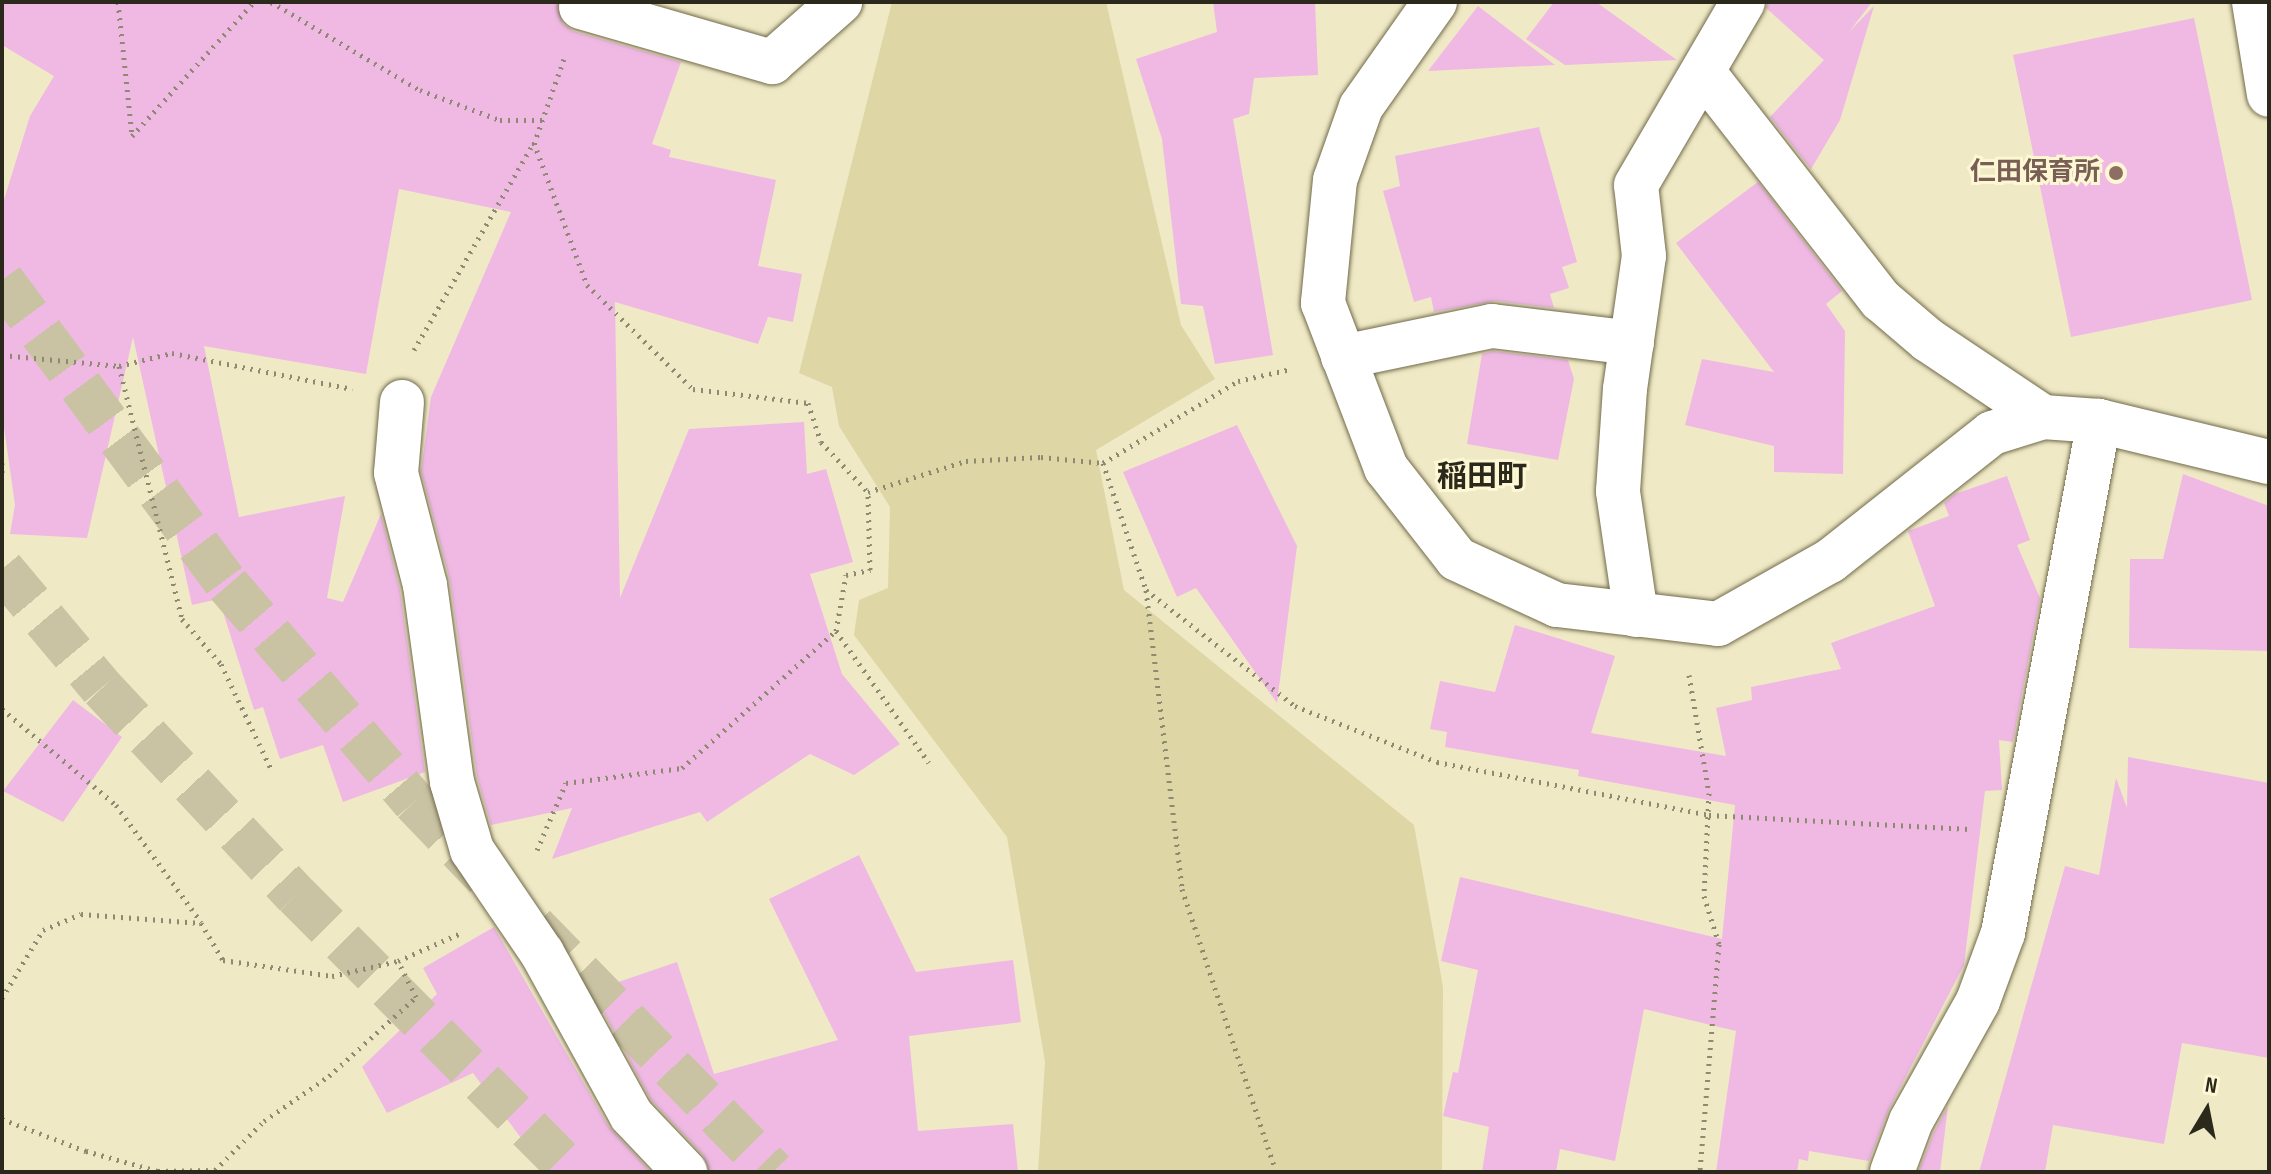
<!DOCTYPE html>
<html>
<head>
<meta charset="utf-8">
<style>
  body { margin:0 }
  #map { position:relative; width:2271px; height:1174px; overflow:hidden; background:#f0e9c6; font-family:"Sofia Sans Condensed","Noto Sans JP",sans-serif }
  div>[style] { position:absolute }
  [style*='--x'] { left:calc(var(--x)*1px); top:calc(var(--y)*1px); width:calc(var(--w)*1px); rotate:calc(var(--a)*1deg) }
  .green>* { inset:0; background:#ded6a4 }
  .building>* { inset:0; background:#efb9e4 }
  .highway-tunnel>* { height:44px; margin-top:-22px; transform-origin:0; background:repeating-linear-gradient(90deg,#c9c3a4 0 44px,transparent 0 66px) }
  .path>* { height:5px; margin-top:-2.5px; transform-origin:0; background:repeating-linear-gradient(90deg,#8e8a71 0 2px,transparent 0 8px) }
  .roads { filter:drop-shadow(0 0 2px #716b4b) drop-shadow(0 0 2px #716b4b) }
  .street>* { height:44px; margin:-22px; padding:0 22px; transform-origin:22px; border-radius:22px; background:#fff }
  .secondary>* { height:44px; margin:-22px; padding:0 22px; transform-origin:22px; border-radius:22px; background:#fff }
  .dots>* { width:22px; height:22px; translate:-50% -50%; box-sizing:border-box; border:4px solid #fdf7d3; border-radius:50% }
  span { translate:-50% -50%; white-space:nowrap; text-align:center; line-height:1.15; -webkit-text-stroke:6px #fdf7d3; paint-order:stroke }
  .education-label { font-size:26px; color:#785e54; font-weight:700 }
  .right { translate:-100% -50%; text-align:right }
  .quarter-label { font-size:30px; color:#2b291b; font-weight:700 }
  .frame { position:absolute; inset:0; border:4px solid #2b291b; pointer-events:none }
  .north { position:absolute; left:2167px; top:1070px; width:80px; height:80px; -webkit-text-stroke:6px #fdf7d3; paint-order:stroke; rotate:10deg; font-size:22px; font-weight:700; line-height:32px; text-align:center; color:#2b291b }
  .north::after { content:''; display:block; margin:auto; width:28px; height:36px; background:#2b291b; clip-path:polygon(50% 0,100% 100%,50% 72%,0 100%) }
</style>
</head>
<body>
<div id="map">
  <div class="green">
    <div style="clip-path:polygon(892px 2px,1106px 2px,1181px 325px,1215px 379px,1096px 450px,1124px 590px,1414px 825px,1443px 987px,1442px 1172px,1038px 1172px,1045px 1062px,1007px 837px,854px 635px,859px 600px,888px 588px,890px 507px,839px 426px,832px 387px,799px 373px)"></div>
  </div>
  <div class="building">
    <div style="clip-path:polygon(2px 2px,557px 2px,563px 24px,573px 31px,681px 62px,652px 144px,671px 150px,669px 157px,776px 180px,758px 266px,802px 274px,793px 322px,768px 317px,758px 344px,615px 302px,620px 598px,689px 429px,804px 422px,807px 474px,826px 469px,853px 562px,810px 574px,842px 674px,900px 744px,854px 775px,810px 754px,707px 822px,700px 812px,552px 859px,572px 808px,491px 825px,477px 777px,450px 581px,421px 471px,431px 397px,511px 212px,399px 189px,366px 374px,204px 346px,239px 517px,345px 496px,327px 598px,343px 602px,381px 514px,400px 590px,425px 772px,343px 802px,323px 745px,280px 759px,263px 707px,254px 710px,219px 599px,192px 605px,133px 337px,87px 538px,10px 534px,15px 505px,2px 413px,2px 206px,30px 116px,54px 76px,2px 45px)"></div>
    <div style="clip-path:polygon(1213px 2px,1315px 2px,1318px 75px,1254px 78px,1249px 114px,1233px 119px,1273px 355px,1215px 364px,1203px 306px,1181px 304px,1162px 139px,1136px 59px,1217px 32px)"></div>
    <div style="clip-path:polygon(1554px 2px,1596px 2px,1677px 60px,1565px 65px,1526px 39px)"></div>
    <div style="clip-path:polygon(1768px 2px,1872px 2px,1849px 32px,1874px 6px,1840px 120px,1811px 169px,1770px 117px,1824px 60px,1766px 8px)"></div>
    <div style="clip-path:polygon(1478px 6px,1555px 65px,1428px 71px)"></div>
    <div style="clip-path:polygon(2194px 18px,2252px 300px,2071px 337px,2013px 55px)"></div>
    <div style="clip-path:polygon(1539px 127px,1577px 262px,1562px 267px,1569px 288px,1550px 294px,1554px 308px,1495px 301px,1434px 312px,1431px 297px,1414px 302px,1383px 191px,1400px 186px,1395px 156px)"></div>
    <div style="clip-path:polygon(1758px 182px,1842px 291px,1826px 304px,1845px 331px,1843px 474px,1774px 472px,1774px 446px,1685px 425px,1702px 359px,1774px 372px,1676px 243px)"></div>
    <div style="clip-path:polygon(1493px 351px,1568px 360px,1574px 379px,1558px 460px,1467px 444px,1482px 354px)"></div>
    <div style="clip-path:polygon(1237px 425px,1297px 546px,1277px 703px,1196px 588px,1177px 597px,1123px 472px)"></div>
    <div style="clip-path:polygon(2183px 474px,2269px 506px,2269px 651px,2129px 648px,2130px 559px,2163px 559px)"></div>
    <div style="clip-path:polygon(2007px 476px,2030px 540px,2017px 545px,2040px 598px,2013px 742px,1999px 740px,2002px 790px,1985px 791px,1964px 965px,1889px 1109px,1869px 1161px,1809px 1151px,1808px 1161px,1799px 1159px,1797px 1172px,1716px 1172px,1736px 1031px,1644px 1009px,1615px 1161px,1560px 1149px,1556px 1172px,1482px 1172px,1489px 1127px,1443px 1116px,1453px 1072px,1458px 1073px,1478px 970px,1441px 961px,1460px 877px,1722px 939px,1735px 805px,1578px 776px,1579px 770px,1445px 747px,1447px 732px,1430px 729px,1440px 681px,1495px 692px,1515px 625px,1615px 656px,1591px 733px,1726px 756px,1716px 708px,1752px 700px,1751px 687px,1841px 669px,1831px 643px,1935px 606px,1908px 531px,1949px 516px,1944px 503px,1955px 494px)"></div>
    <div style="clip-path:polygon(73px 700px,122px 737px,63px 822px,3px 791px)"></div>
    <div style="clip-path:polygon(2128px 757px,2269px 783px,2269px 1058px,2182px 1043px,2164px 1144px,2053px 1125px,2045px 1172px,1979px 1172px,2065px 866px,2099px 875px,2116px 778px,2127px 808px)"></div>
    <div style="clip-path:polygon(859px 855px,916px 972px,1013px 960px,1021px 1022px,909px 1036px,918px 1131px,1013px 1124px,1018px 1172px,709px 1172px,703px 1155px,651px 1100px,592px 991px,677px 962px,714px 1074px,838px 1040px,769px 899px)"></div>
    <div style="clip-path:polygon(494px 927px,609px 1127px,651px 1172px,546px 1172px,473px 1073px,387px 1113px,362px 1067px,437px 994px,423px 968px)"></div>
    <div style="clip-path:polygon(1948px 1106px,1940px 1172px,1919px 1170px,1934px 1132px)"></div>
  </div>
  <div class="highway-tunnel">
    <div style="--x:2;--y:280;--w:380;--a:53.5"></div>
    <div style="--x:228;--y:585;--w:286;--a:49.4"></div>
    <div style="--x:414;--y:802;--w:104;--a:46.2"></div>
    <div style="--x:2;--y:569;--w:155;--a:50"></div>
    <div style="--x:102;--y:688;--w:284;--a:46.9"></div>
    <div style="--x:296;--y:895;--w:391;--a:45.1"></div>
    <div style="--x:534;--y:926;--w:343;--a:45.8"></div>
  </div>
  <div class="path">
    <div style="--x:118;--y:2;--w:135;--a:84"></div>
    <div style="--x:132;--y:136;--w:181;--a:-47.7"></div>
    <div style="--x:271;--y:2;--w:173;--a:30.6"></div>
    <div style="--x:420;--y:90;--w:85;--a:20.6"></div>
    <div style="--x:500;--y:120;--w:45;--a:0"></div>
    <div style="--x:534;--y:143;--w:152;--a:69.5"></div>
    <div style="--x:587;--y:285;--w:148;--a:44.5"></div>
    <div style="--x:693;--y:389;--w:116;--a:6.9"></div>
    <div style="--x:808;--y:403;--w:41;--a:71.6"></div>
    <div style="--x:821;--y:442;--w:69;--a:46.8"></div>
    <div style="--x:868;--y:492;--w:103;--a:-17.6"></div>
    <div style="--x:966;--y:461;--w:75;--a:-3.1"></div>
    <div style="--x:1041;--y:457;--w:62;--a:5.5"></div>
    <div style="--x:1103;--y:463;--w:158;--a:-31.3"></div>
    <div style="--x:1238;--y:381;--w:54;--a:-12.8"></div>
    <div style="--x:534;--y:144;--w:90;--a:-70.6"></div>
    <div style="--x:414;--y:350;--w:238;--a:-60"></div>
    <div style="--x:2;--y:355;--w:118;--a:5.4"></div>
    <div style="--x:119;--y:366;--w:55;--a:-13.8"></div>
    <div style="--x:172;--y:353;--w:184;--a:11.3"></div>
    <div style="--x:119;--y:366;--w:261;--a:76"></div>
    <div style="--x:182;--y:619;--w:60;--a:49.1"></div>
    <div style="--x:221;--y:664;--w:116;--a:64.5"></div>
    <div style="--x:2;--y:463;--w:10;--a:90"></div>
    <div style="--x:1103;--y:463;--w:134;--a:71.3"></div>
    <div style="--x:1146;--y:590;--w:301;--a:83.1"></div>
    <div style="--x:1182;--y:889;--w:298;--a:71.6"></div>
    <div style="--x:1146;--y:590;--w:189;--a:37.9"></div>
    <div style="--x:1295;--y:706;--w:153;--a:21.5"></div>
    <div style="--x:1437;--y:762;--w:277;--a:11"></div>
    <div style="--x:1709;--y:815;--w:261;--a:3.1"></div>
    <div style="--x:836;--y:631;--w:161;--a:54.8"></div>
    <div style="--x:1689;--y:675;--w:120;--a:80.4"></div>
    <div style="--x:1709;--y:793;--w:103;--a:92.8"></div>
    <div style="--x:1704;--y:896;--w:50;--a:72.6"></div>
    <div style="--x:1719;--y:944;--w:229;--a:94.8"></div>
    <div style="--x:2;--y:709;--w:149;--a:40.1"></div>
    <div style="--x:116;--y:805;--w:145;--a:54"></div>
    <div style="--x:537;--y:850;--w:73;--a:-66.6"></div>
    <div style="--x:566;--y:783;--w:117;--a:-7.4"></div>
    <div style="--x:682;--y:768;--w:206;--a:-41.7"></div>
    <div style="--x:836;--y:631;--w:57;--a:-79.9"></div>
    <div style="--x:846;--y:575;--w:25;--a:-12"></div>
    <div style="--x:870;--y:570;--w:78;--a:-91.5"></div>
    <div style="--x:2;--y:998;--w:79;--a:-58.9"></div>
    <div style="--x:43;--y:930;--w:41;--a:-22.8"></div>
    <div style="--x:81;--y:914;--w:120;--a:4.3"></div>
    <div style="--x:201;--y:923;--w:43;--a:59.3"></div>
    <div style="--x:223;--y:960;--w:110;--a:8.4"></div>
    <div style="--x:332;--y:976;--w:68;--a:-12.8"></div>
    <div style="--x:398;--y:961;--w:71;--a:-24"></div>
    <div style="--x:2;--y:1119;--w:90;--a:20.9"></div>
    <div style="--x:86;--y:1151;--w:75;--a:15.5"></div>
    <div style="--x:158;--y:1171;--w:57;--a:-1"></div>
    <div style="--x:215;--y:1170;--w:69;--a:-45"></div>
    <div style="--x:264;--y:1121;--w:79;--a:-34.7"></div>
    <div style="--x:329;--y:1076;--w:118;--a:-42.2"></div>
    <div style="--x:416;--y:997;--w:40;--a:-116.6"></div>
  </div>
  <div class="roads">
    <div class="street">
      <div style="--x:2254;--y:2;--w:94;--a:80.8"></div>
      <div style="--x:581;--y:7;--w:199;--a:16.1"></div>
      <div style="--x:772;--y:62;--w:91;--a:-41.4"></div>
      <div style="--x:1704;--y:73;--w:288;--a:52.1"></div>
      <div style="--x:1881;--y:300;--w:62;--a:40.4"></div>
      <div style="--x:1928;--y:340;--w:138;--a:33.8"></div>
      <div style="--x:1343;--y:357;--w:152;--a:-11.8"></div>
      <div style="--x:1492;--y:326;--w:141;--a:6.9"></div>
      <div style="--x:402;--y:402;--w:71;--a:94.8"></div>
      <div style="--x:396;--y:473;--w:116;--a:75.5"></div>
      <div style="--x:425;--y:585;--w:199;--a:82.2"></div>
      <div style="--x:452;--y:782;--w:71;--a:73.6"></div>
      <div style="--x:472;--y:850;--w:125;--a:55.8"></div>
      <div style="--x:542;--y:953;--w:185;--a:61.2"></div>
      <div style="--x:631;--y:1115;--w:79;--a:46.5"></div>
      <div style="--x:1636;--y:615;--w:125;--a:-98.3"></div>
      <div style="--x:1618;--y:491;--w:102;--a:-86.1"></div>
      <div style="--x:1625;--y:389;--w:134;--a:-81.9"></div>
      <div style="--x:1644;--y:256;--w:71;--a:-96.4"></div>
      <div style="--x:1636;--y:185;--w:212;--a:-59.7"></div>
      <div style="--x:1892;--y:1172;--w:54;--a:-69.6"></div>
      <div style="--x:1911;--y:1121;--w:137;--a:-60.8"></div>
      <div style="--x:1978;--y:1001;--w:72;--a:-69.8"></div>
      <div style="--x:2003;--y:933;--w:521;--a:-79.38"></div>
    </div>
    <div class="secondary">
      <div style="--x:1435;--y:2;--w:128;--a:125.2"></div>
      <div style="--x:1361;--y:107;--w:77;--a:109.6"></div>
      <div style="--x:1335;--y:180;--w:124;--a:95.6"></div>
      <div style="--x:1323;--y:303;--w:177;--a:69.1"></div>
      <div style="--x:1386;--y:468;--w:115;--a:52"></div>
      <div style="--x:1457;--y:559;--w:110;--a:24.7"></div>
      <div style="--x:1557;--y:605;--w:162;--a:6.7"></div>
      <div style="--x:1718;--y:624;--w:129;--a:-29.4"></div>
      <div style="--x:1830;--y:561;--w:206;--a:-38.3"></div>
      <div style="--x:1992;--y:433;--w:53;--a:-17.4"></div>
      <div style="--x:2043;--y:417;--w:56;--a:4.1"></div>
      <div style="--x:2099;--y:421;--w:175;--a:13.6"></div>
    </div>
  </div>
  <div class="dots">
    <div style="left:2116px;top:173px;background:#8d6e63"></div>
  </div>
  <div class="education-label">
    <span class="right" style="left:2100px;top:173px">仁田保育所</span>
  </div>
  <div class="quarter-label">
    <span style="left:1482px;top:477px">稲田町</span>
  </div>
  <div class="frame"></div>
  <div class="north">N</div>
</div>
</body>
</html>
